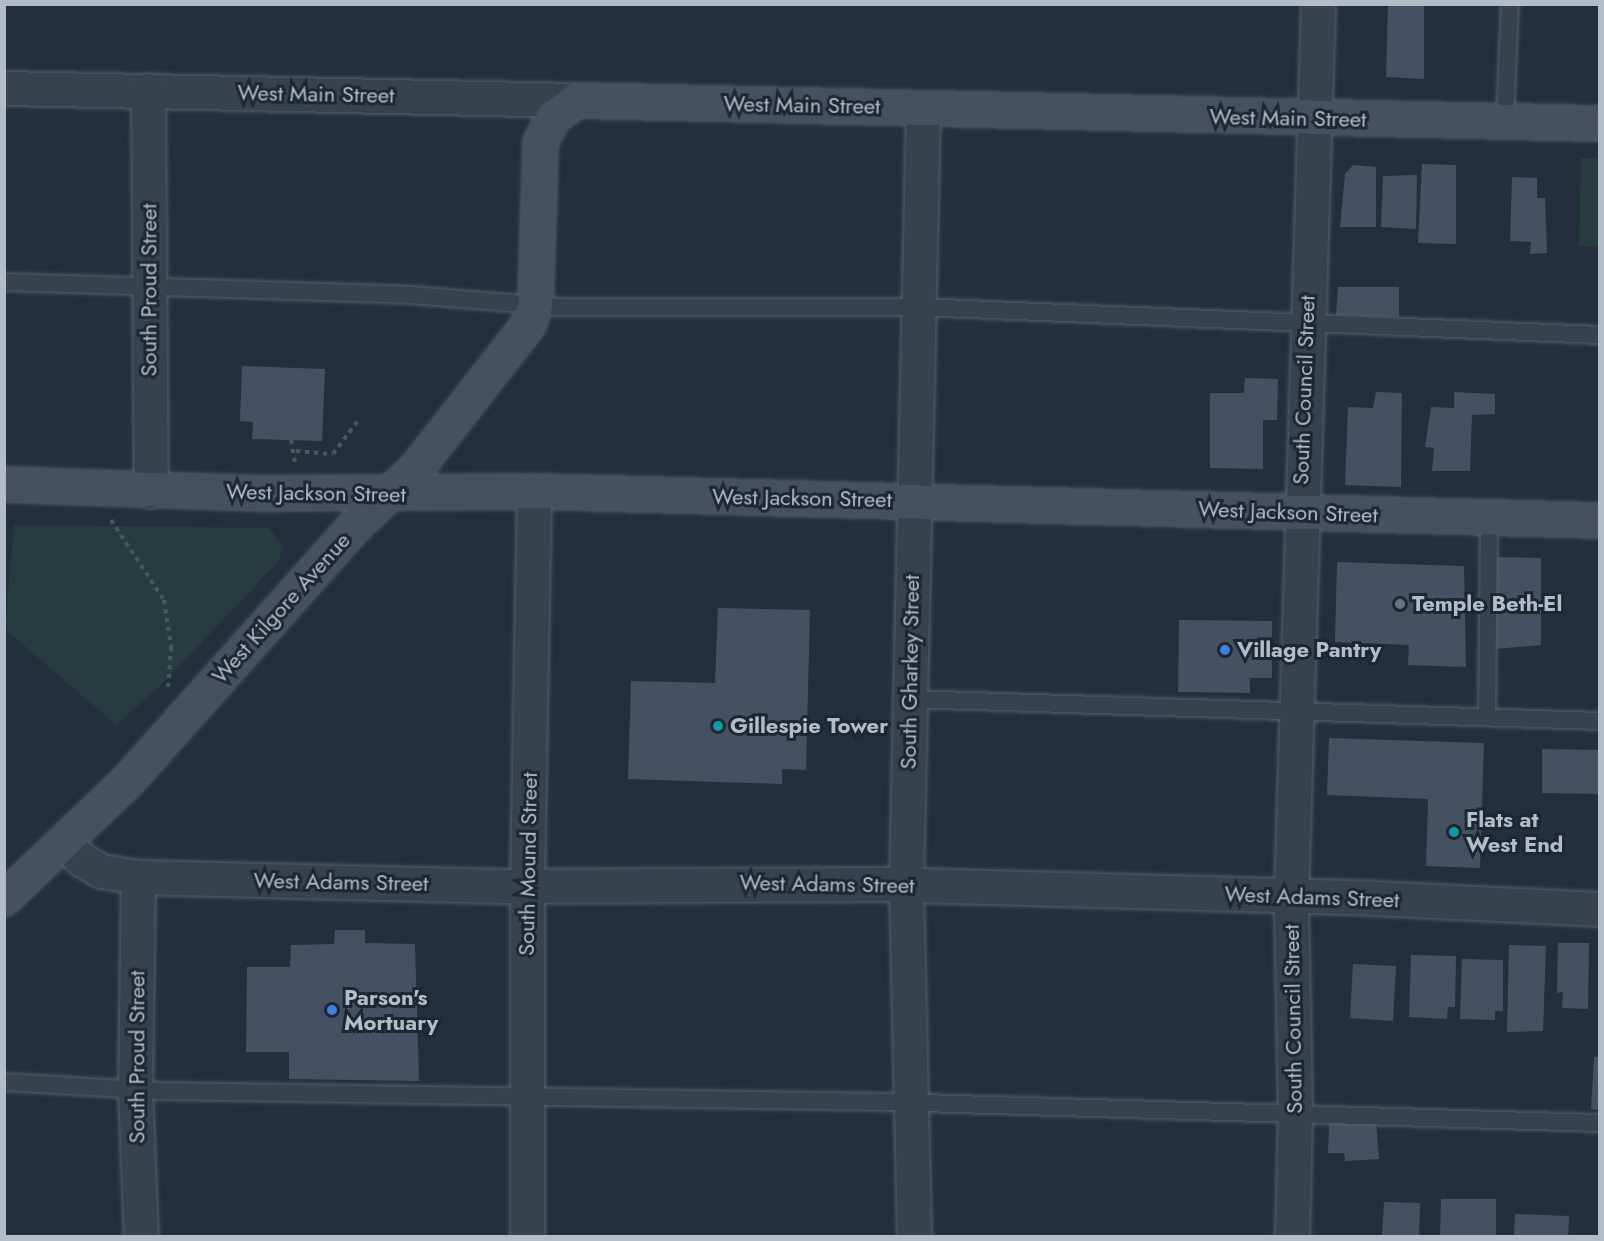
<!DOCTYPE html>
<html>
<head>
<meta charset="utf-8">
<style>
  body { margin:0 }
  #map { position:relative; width:1604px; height:1241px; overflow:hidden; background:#242f3e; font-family:Jost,sans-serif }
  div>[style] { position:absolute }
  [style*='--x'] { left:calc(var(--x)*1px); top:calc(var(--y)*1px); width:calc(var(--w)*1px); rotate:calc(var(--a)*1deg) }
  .green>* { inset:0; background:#263c3f }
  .building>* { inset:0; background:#455162 }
  .path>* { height:4px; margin-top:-2px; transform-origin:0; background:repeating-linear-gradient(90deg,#44595c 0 4.5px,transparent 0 9px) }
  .roads { filter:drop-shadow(0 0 2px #565f6c) drop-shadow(0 0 2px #565f6c) }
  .lane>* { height:16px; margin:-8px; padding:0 8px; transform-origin:8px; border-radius:8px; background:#38414e }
  .street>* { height:33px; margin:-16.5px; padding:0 16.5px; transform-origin:16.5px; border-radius:16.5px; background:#38414e }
  .secondary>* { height:33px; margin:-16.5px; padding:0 16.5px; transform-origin:16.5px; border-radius:16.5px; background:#465061 }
  .dots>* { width:16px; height:16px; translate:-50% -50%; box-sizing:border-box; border:3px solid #1d2633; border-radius:50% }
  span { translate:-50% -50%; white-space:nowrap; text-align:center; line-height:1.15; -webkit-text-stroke:6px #1d2633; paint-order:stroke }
  .street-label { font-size:22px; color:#b4bcc9 }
  .poi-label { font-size:22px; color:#b4bcc9; font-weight:700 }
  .left { translate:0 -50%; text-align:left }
  .frame { position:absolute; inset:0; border:6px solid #b4bcc9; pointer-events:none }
</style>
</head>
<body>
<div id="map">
  <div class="green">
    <div style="clip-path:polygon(1581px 158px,1599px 158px,1599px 247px,1579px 246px)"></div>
    <div style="clip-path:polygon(14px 525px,269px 528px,283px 547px,278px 562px,161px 685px,116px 725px,5px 629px)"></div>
  </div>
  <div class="building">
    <div style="clip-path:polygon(1388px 4px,1424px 4px,1424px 79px,1386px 77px)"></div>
    <div style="clip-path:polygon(1422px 164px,1456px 165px,1456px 244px,1418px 243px)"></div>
    <div style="clip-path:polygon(1353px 165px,1376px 167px,1376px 227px,1340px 227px,1345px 174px)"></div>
    <div style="clip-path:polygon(1417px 175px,1416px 229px,1381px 227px,1383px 176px)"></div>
    <div style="clip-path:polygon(1512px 177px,1537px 178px,1537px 198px,1545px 198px,1547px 253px,1530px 254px,1531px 242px,1510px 241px)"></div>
    <div style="clip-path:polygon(1338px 287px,1399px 287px,1399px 317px,1336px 315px)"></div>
    <div style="clip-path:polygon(242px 366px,325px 369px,322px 441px,252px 439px,253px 422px,240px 421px)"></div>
    <div style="clip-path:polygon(1245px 378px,1278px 379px,1277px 420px,1263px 420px,1263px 469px,1210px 468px,1210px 393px,1244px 393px)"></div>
    <div style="clip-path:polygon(1376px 392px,1402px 393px,1401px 487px,1345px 485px,1348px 407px,1373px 408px)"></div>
    <div style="clip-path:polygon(1454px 392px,1495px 394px,1495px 414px,1472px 415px,1470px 471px,1432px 471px,1434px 448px,1425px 447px,1431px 407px,1454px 408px)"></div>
    <div style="clip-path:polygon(1497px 557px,1541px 558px,1541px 645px,1495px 649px)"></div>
    <div style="clip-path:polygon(1337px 562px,1464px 566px,1466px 667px,1408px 665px,1409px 645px,1335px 642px)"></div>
    <div style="clip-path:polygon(718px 608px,810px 610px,806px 770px,782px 769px,782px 784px,628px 779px,631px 681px,715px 683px)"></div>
    <div style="clip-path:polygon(1179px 620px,1272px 621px,1272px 678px,1250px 678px,1250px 693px,1178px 692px)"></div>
    <div style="clip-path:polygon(1329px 738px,1484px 743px,1480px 868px,1426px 866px,1428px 799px,1327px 795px)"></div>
    <div style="clip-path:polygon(1542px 749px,1600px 750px,1600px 794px,1542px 793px)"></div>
    <div style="clip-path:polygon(335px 930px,365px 930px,365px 943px,415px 944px,419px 1081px,289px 1079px,289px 1052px,246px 1052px,247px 967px,290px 967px,291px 945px,334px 944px)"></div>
    <div style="clip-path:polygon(1558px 943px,1589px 943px,1588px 1009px,1562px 1008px,1563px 992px,1557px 993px)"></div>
    <div style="clip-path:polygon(1509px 945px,1546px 946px,1543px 1031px,1507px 1032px)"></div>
    <div style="clip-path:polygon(1411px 955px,1456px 956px,1455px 1007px,1448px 1007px,1447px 1019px,1409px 1017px)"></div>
    <div style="clip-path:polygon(1462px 959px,1503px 960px,1503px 1011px,1495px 1011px,1495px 1020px,1460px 1019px)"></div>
    <div style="clip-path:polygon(1353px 964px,1396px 966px,1393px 1021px,1350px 1018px)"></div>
    <div style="clip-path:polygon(1594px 1057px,1600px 1057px,1600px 1110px,1591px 1109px)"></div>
    <div style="clip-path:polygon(1329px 1123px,1376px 1123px,1379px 1159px,1345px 1161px,1344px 1153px,1328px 1153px)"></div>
    <div style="clip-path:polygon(1441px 1199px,1496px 1199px,1496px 1236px,1440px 1236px)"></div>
    <div style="clip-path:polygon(1384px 1202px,1420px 1203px,1419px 1236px,1382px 1236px)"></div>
    <div style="clip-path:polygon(1515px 1214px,1569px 1216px,1568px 1236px,1514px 1236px)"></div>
  </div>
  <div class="path">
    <div style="--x:291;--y:440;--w:23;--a:80"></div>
    <div style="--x:296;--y:451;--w:37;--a:5"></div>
    <div style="--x:333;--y:454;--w:45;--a:-53.1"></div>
    <div style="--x:111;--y:520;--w:96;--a:56.5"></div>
    <div style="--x:164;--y:600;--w:48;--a:81.5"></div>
    <div style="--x:171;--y:647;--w:42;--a:94.1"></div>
  </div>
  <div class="roads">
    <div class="lane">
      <div style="--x:1505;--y:121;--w:117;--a:-87.6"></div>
      <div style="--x:4;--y:282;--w:407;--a:1.8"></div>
      <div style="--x:411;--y:295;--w:149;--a:4.6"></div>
      <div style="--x:560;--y:307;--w:358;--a:0"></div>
      <div style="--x:918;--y:307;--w:683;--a:2.35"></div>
      <div style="--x:908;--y:699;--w:692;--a:1.82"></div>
      <div style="--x:1487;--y:715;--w:198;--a:-89.4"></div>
      <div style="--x:4;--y:1082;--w:156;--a:3.3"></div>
      <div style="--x:160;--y:1091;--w:728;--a:0.87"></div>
      <div style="--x:888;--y:1102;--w:712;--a:1.69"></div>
    </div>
    <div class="street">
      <div style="--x:4;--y:88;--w:572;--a:1.2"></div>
      <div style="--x:148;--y:90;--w:401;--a:89.6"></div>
      <div style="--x:64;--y:842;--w:25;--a:45"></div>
      <div style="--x:82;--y:860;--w:22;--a:30"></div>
      <div style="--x:101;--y:871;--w:37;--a:9"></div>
      <div style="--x:138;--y:877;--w:367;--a:1.4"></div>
      <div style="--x:505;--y:886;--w:376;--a:-0.3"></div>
      <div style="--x:881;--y:884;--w:493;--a:1.6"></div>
      <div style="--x:1374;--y:898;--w:226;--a:2.8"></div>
      <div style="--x:138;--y:877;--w:212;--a:90.8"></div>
      <div style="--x:135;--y:1089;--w:147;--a:87.7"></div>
      <div style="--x:527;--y:1236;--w:351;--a:-90"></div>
      <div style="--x:527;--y:885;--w:394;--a:-89"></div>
      <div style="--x:914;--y:1236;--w:351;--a:-91.3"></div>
      <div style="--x:906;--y:885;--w:777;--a:-88.75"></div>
      <div style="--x:1292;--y:1236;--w:123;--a:-88.6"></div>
      <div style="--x:1295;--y:1113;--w:217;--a:-91.1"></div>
      <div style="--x:1291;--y:896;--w:892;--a:-88.27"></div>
    </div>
    <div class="secondary">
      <div style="--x:4;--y:484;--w:257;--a:2"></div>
      <div style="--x:261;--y:493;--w:273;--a:-0.4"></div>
      <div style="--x:534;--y:491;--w:1066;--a:1.56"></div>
      <div style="--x:4;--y:898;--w:170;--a:-43.6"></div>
      <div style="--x:127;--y:781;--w:341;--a:-48.3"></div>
      <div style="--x:354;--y:526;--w:85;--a:-43.1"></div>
      <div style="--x:416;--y:468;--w:182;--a:-52.1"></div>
      <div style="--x:528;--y:324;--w:20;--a:-70"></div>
      <div style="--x:535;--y:305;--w:163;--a:-88.2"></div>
      <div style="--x:540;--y:142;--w:28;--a:-63"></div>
      <div style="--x:553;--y:117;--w:29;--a:-36"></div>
      <div style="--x:576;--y:100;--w:1024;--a:1.29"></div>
    </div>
  </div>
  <div class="dots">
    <div style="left:1400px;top:604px;background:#6b7280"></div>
    <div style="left:1225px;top:650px;background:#3f7fe0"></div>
    <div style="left:718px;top:726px;background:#0f9aa8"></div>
    <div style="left:1454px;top:832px;background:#0f9aa8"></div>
    <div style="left:332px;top:1010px;background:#3f7fe0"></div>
  </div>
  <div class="street-label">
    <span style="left:316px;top:94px;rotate:1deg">West Main Street</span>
    <span style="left:802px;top:105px;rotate:1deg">West Main Street</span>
    <span style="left:1288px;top:118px;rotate:1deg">West Main Street</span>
    <span style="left:149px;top:290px;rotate:-90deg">South Proud Street</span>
    <span style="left:1304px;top:390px;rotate:-88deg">South Council Street</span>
    <span style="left:316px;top:493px;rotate:1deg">West Jackson Street</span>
    <span style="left:802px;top:498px;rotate:1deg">West Jackson Street</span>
    <span style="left:1288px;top:512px;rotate:2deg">West Jackson Street</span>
    <span style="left:281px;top:608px;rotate:-48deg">West Kilgore Avenue</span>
    <span style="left:910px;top:672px;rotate:-89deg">South Gharkey Street</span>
    <span style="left:528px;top:864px;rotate:-89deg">South Mound Street</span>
    <span style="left:341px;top:882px;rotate:1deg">West Adams Street</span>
    <span style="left:827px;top:884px;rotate:1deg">West Adams Street</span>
    <span style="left:1312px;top:897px;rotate:2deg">West Adams Street</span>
    <span style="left:1293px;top:1019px;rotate:-91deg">South Council Street</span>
    <span style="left:137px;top:1057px;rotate:-90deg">South Proud Street</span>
  </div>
  <div class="poi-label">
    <span class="left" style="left:1412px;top:604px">Temple Beth-El</span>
    <span class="left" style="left:1237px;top:650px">Village Pantry</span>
    <span class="left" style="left:730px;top:726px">Gillespie Tower</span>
    <span class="left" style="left:1466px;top:832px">Flats at<br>West End</span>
    <span class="left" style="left:344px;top:1010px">Parson's<br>Mortuary</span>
  </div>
  <div class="frame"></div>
</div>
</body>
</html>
